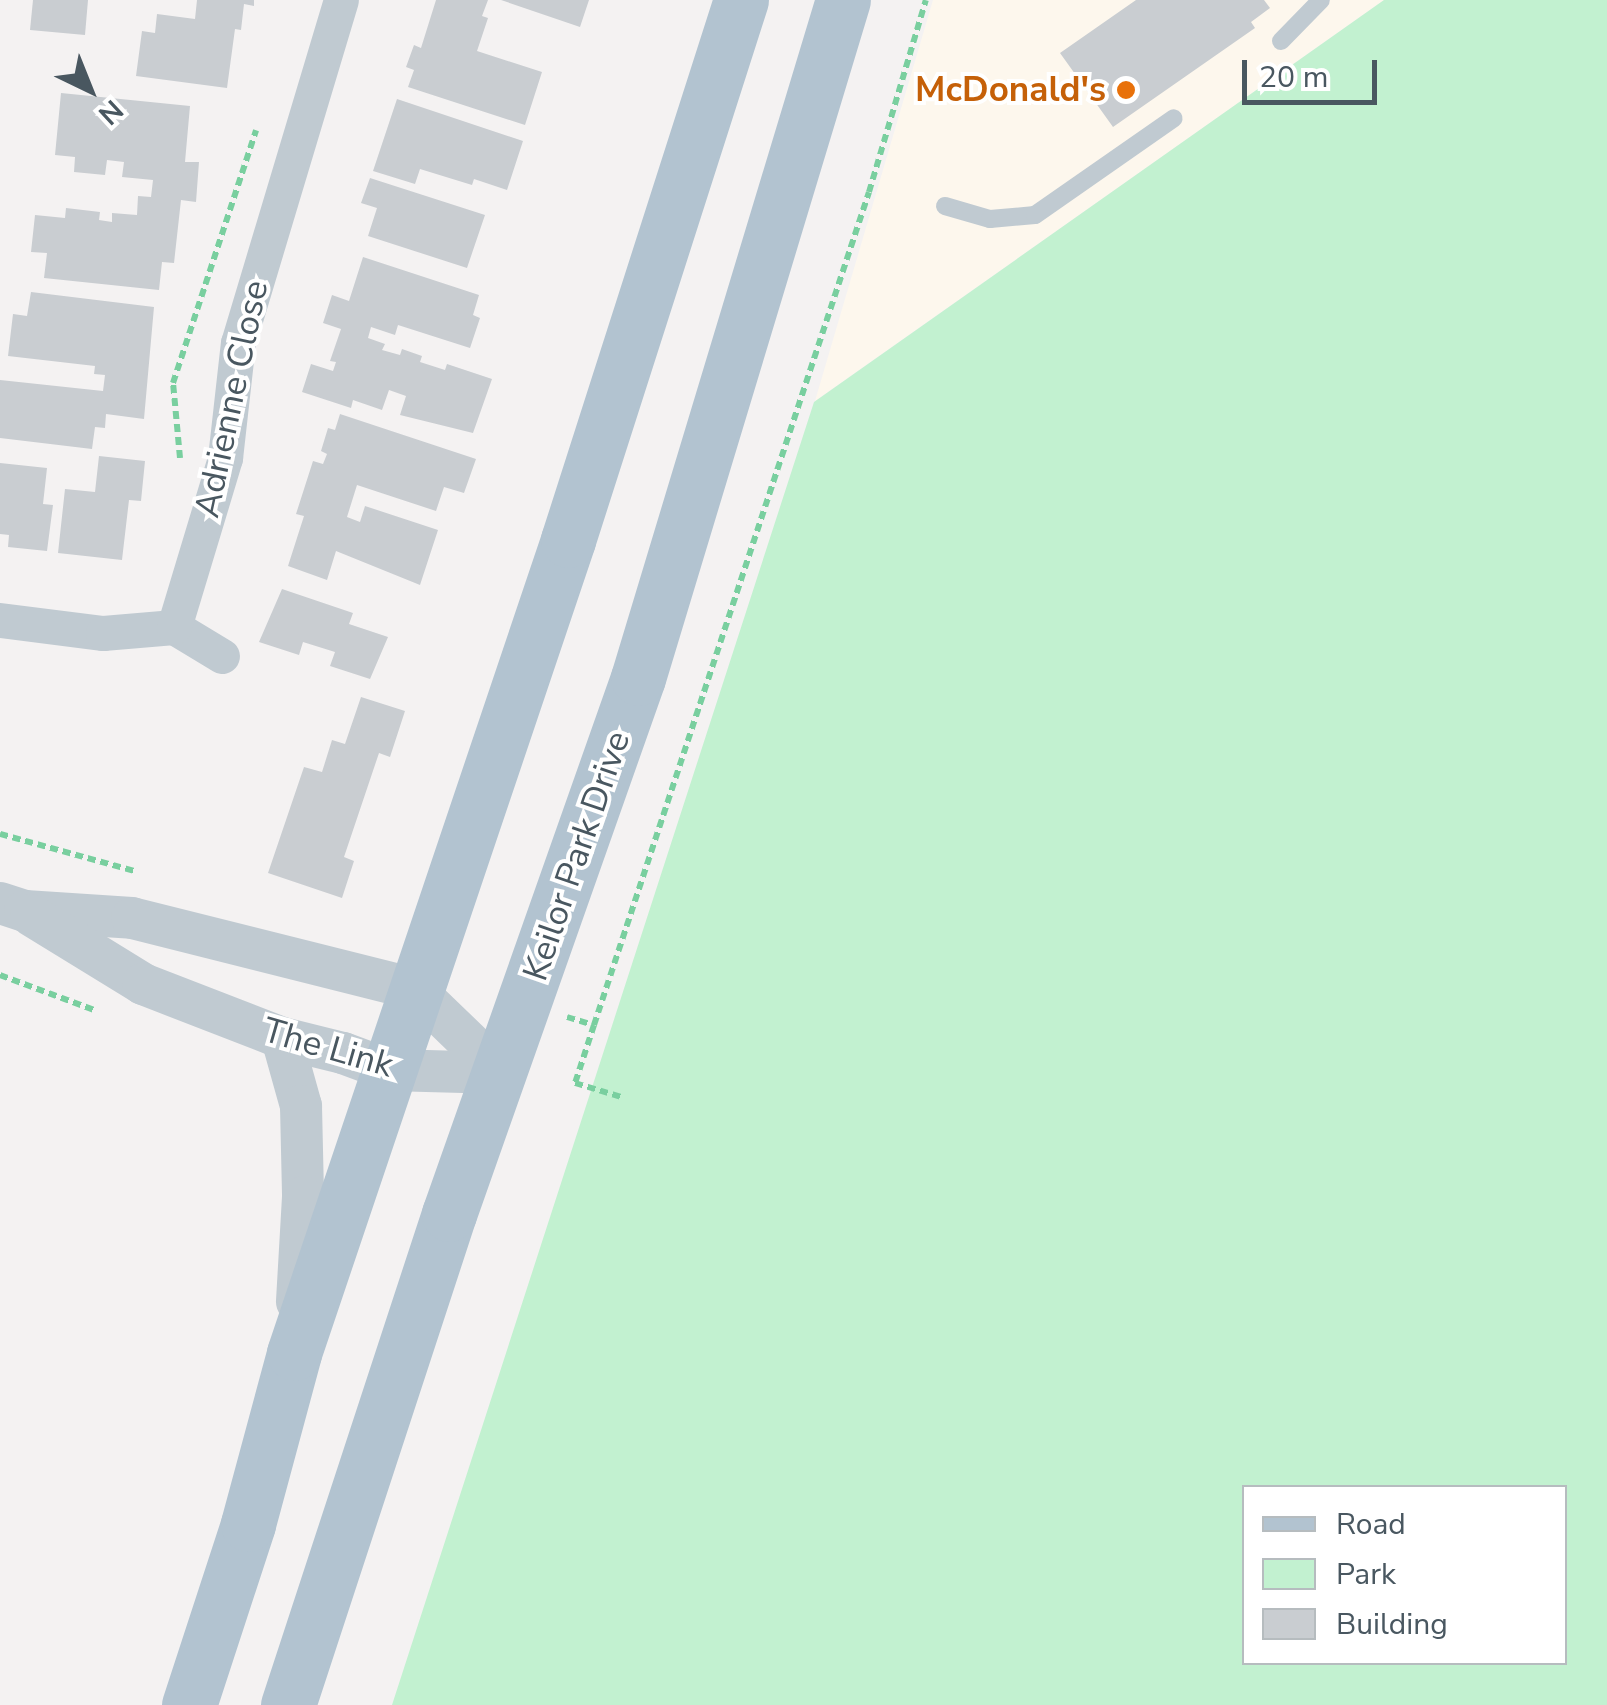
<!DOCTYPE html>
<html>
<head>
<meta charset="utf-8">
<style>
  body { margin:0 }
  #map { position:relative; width:1607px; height:1705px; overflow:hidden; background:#f4f2f2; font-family:"Nunito Sans",sans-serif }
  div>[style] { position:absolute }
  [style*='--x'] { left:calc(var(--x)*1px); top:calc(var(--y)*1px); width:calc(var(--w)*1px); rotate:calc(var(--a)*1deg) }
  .commercial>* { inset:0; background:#fdf7ed }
  .green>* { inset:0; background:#c2f1d0 }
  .building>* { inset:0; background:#c9cdd1 }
  .path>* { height:6px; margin-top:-3px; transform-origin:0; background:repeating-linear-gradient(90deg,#79cf9f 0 8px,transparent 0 13px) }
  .service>* { height:18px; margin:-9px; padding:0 9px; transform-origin:9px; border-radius:9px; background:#c0cad1 }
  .minor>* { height:35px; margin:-17.5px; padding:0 17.5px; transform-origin:17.5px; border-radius:17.5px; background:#c0cad1 }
  .tertiary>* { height:42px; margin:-21px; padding:0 21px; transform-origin:21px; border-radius:21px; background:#c0cad1 }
  .primary>* { height:55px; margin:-27.5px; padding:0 27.5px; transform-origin:27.5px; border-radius:27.5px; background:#b2c3d0 }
  .dots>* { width:28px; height:28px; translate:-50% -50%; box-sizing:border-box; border:5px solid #fff; border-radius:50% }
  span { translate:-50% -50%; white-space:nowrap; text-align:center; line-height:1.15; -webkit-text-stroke:8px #fff; paint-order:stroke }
  .food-label { font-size:35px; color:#c56008; font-weight:700 }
  .right { translate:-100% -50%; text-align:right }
  .street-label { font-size:35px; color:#495760 }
  .legend { position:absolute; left:1242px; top:1485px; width:325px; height:180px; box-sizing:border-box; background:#fff; border:2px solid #b6bcbf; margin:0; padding:12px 18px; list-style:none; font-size:30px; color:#495760 }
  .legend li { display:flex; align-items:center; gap:20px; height:50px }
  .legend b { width:50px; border:2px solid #b6bcbf }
  .north { position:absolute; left:40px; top:40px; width:100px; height:100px; -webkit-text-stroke:8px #fff; paint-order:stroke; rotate:137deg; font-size:28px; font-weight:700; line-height:40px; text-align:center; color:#495760 }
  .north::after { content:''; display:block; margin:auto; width:35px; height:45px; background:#495760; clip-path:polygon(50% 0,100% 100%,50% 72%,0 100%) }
  .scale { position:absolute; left:1242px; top:60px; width:135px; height:45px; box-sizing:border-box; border:5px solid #495760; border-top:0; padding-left:12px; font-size:30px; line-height:35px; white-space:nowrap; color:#495760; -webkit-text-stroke:8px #fff; paint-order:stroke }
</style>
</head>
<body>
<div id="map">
  <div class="commercial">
    <div style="clip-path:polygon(933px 0,1384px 0,815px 401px)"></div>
  </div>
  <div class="green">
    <div style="clip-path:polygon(evenodd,1384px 0,1607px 0,1607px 1705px,392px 1705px,814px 402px,1384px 0,1244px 1488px,1564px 1488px,1564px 1662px,1244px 1662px,1244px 1488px)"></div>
  </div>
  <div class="building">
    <div style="clip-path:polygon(33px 0,88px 0,85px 35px,30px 30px)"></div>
    <div style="clip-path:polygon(197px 0,254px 0,254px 6px,244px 4px,241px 30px,235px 29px,227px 88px,136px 76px,142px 31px,155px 33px,157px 14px,195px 19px)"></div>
    <div style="clip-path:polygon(436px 0,488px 0,482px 16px,488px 18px,477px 51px,542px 72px,525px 125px,408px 87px,414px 70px,406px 67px,414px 45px,421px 48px)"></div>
    <div style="clip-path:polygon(501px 0,589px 0,580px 27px)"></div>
    <div style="clip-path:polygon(1136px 0,1264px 0,1270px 8px,1251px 22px,1255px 28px,1113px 127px,1060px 53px)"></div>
    <div style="clip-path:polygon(61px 93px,190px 106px,185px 162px,199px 162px,196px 202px,181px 200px,174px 263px,162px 262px,159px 290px,44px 278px,47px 253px,31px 252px,35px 215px,65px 218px,66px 208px,100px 212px,99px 220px,112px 222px,112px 213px,137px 215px,138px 196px,151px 197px,153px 180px,122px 177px,124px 162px,107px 160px,105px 175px,74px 172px,75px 157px,55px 155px)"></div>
    <div style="clip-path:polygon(397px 99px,523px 141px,507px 190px,474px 179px,472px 185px,420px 169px,415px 184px,373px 171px)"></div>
    <div style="clip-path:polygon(370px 178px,485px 215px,467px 268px,368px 236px,377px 208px,361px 203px)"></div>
    <div style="clip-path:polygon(363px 257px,479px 295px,473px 315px,480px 318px,470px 348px,398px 325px,395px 335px,371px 327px,368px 338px,385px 344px,382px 350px,400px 355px,402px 349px,422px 356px,420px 362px,445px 370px,447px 364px,492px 379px,473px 433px,400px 415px,406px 396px,389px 390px,382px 410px,353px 400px,351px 408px,302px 392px,311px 364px,333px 371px,336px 362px,330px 361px,341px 329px,323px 323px,332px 295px,349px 301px)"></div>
    <div style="clip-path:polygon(31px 292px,154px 307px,144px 419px,106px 414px,105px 428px,95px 427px,92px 449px,0 438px,0 380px,103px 391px,105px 375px,94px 374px,95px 366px,8px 356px,13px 314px,27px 316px)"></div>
    <div style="clip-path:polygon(340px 414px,476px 459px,464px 493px,444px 487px,436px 511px,357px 485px,347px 517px,360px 522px,365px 506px,438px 530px,420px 585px,336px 551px,327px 580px,288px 566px,304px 516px,296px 514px,313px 461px,323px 464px,327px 454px,321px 451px,328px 428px,335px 430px)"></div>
    <div style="clip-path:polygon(99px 456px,145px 461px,141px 501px,129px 500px,122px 560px,58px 553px,65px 489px,95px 492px)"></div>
    <div style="clip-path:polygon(0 463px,47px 468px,43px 504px,53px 505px,47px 551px,8px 547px,9px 535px,0 534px)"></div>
    <div style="clip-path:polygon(282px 589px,353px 613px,349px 624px,388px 637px,370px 679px,330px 666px,335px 652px,303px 642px,299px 655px,259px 642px)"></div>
    <div style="clip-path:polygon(361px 697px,405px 711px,390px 757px,379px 753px,344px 857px,354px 861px,342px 898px,268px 873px,304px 767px,322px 772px,332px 740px,345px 744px)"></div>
  </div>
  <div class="path">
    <div style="--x:180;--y:458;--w:75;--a:-95.3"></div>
    <div style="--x:173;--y:383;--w:266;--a:-71.8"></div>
    <div style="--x:0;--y:834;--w:139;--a:15.4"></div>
    <div style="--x:0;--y:975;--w:103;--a:20.4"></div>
    <div style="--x:567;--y:1017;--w:28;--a:17"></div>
    <div style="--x:594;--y:1025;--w:61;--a:108.1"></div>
    <div style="--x:575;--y:1083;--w:48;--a:16.9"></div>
    <div style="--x:594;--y:1025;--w:877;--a:-71.73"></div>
    <div style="--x:869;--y:192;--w:200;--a:-73.5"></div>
  </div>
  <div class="service">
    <div style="--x:1281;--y:41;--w:57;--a:-45.7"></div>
    <div style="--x:945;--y:206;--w:47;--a:16.1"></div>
    <div style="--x:990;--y:219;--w:45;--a:-5.1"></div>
    <div style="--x:1035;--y:215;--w:169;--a:-34.9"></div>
  </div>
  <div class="minor">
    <div style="--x:0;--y:620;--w:104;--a:7.2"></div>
    <div style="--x:103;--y:633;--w:71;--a:-4.8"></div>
    <div style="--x:174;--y:627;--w:56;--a:31.1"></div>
    <div style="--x:174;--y:627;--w:177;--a:-73.2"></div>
    <div style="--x:225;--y:458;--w:116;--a:-83.6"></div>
    <div style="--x:238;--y:343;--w:358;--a:-73.3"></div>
  </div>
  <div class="tertiary">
    <div style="--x:0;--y:903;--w:26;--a:18"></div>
    <div style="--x:25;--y:911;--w:107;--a:3.7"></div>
    <div style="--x:132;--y:918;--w:291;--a:14.1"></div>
    <div style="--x:414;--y:989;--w:121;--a:44"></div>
    <div style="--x:31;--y:915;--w:132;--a:31.6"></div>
    <div style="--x:143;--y:984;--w:149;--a:21.2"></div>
    <div style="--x:282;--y:1038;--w:63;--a:13.8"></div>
    <div style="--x:343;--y:1053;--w:49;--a:20.3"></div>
    <div style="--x:389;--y:1070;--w:112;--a:1.5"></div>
    <div style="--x:282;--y:1038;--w:71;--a:74.4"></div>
    <div style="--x:301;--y:1106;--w:91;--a:88.7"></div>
    <div style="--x:303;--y:1197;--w:105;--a:93.3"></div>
  </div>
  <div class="primary">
    <div style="--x:189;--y:1705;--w:190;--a:-71.9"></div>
    <div style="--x:248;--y:1524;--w:177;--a:-74.9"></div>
    <div style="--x:294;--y:1353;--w:858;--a:-71.37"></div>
    <div style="--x:568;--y:540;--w:567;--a:-72.24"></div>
    <div style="--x:288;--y:1705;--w:517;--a:-71.85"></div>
    <div style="--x:449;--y:1214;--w:568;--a:-70.58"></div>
    <div style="--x:638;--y:678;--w:708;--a:-73.18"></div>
  </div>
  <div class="dots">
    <div style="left:1126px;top:90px;background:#e8710a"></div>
  </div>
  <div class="food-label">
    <span class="right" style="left:1106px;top:90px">McDonald's</span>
  </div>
  <div class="street-label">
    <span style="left:232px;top:399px;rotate:-78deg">Adrienne Close</span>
    <span style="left:577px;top:856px;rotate:-71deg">Keilor Park Drive</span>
    <span style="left:328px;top:1048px;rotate:16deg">The Link</span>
  </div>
  <ul class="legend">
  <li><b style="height:12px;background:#b2c3d0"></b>Road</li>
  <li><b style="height:28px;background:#c2f1d0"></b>Park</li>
  <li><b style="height:28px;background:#c9cdd1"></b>Building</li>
  </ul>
  <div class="north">N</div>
  <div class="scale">20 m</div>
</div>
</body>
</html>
